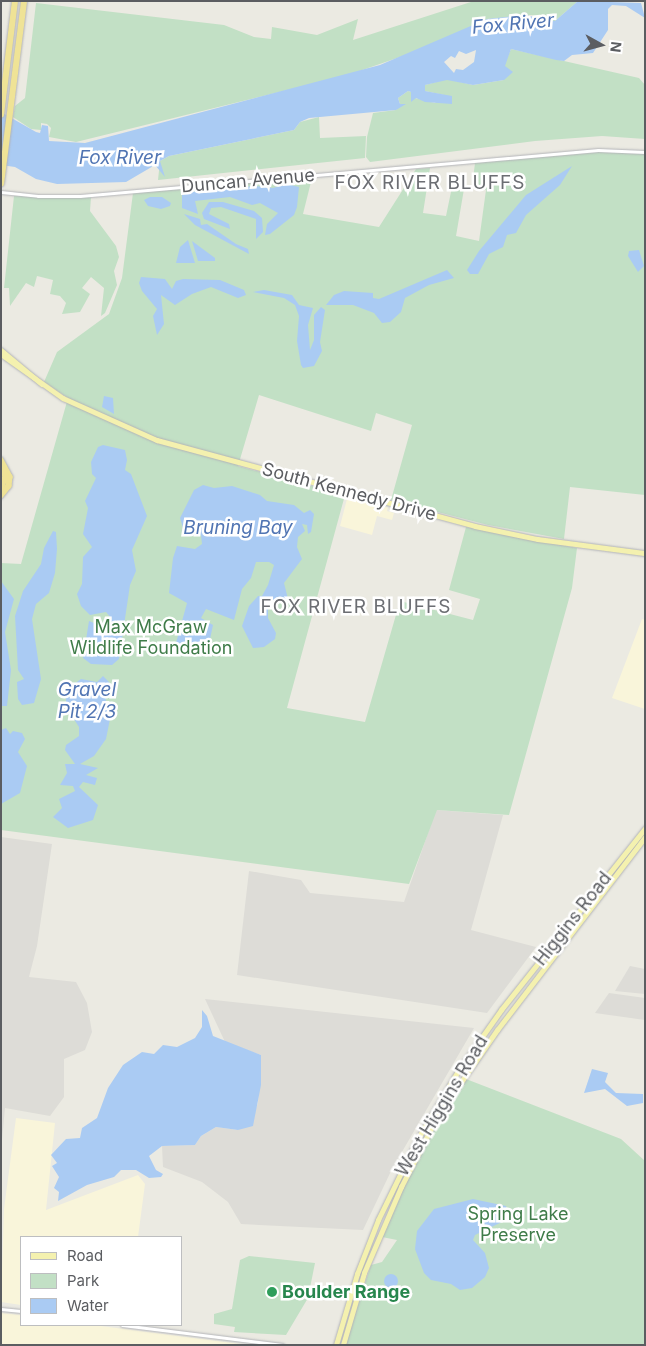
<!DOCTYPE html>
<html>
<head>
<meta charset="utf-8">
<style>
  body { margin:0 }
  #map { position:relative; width:646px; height:1346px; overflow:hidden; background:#ebeae2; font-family:Inter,sans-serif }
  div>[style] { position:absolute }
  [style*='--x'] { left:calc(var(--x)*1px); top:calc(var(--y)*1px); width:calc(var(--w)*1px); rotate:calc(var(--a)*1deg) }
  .commercial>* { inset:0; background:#f9f5da }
  .industrial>* { inset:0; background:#dddcd7 }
  .green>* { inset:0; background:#c2e0c5 }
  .water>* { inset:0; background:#aacbf3 }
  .round { border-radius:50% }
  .roads { filter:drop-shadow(0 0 1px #b3b4b8) drop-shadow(0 0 1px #b3b4b8) }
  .tertiary>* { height:3px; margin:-1.5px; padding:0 1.5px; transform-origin:1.5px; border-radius:1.5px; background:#fff }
  .primary>* { height:4.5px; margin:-2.25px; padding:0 2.25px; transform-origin:2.25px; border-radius:2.25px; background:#f4f1af }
  .motorway>* { height:5.5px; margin:-2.75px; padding:0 2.75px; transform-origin:2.75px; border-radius:2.75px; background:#efe396 }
  .dots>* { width:14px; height:14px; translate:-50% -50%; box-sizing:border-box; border:2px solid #fff; border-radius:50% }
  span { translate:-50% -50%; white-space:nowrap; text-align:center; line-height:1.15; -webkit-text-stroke:5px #fff; paint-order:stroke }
  .street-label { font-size:18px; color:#5b5d61 }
  .park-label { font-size:18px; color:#3f7c49 }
  .leisure-label { font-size:18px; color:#27864d; font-weight:700 }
  .left { translate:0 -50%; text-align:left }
  .water-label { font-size:19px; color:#5175b3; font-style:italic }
  .neighbourhood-label { font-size:19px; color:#6c6e73; letter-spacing:1px }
  .frame { position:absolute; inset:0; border:2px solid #5b5d61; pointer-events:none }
  .legend { position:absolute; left:20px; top:1236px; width:162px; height:90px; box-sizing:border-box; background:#fff; border:1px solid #bdbec0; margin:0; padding:6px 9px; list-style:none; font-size:15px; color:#5b5d61 }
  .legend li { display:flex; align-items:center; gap:10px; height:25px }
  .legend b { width:25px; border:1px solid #bdbec0 }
  .north { position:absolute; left:576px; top:20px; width:50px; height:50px; -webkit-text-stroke:4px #fff; paint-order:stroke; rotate:97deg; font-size:14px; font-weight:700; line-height:20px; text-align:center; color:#5b5d61 }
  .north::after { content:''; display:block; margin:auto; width:18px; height:22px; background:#5b5d61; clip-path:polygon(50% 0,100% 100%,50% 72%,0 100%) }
</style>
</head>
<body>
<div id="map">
  <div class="commercial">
    <div style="clip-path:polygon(347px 499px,388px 507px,387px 511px,394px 513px,392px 520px,377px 516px,372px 535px,340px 526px)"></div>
    <div style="clip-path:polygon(642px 619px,645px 620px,645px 709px,612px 698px)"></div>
    <div style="clip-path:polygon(16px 1118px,55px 1123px,46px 1210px,138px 1175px,145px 1184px,138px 1237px,21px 1237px,21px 1305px,1px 1302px,4px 1209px)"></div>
    <div style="clip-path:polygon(1px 1313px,21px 1315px,21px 1325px,93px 1325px,249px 1345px,1px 1345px)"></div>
  </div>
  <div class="industrial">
    <div style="clip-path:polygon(436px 810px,503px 815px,471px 930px,536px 947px,487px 1013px,237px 975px,249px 871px,301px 880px,310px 893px,404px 902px)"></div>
    <div style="clip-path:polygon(1px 837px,52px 844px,37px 946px,29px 977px,76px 982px,87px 1003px,92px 1032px,85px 1050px,64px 1059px,64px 1097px,50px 1116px,5px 1108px,2px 1140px)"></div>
    <div style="clip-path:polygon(630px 966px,645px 969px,645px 994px,615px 991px)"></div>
    <div style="clip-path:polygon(609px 993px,645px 998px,645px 1020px,595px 1013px)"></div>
    <div style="clip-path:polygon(205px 999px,474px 1028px,392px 1169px,363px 1230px,241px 1224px,228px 1202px,202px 1182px,163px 1167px,162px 1146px,195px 1145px,201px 1136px,216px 1127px,238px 1130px,253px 1116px,258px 1103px,261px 1055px,225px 1042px)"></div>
  </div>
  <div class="green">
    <div style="clip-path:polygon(474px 1px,578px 1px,555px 21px,542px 21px,532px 15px,487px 19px,426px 48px,345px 76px,76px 142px,49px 137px,51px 128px,47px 124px,41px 123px,41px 130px,31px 129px,13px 117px,15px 106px,25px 98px,36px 3px,224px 25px,254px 37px,271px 39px,272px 27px,317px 35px,358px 19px,353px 40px)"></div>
    <div style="clip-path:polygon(511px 49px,639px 78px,645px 85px,645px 139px,602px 136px,535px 141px,370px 162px,366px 157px,367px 137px,373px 113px,396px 110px,400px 104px,398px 98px,408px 91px,411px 92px,411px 97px,435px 103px,444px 95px,425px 91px,425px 85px,447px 79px,473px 85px,504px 80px,505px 63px)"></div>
    <div style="clip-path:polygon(319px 117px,320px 138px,366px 136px,365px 158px,158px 180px,160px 161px,169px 156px,294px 130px,300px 122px)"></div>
    <div style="clip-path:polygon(601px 152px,645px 154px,645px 495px,570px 487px,564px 539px,488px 525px,391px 500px,412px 425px,376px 413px,371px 431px,259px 395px,238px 466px,345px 495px,287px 708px,365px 722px,400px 601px,473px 620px,480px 599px,449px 590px,466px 527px,577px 548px,572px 588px,509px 815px,437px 810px,409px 884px,1px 830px,1px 563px,21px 564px,68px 398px,44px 382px,57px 352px,109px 314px,122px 278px,133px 193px,312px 178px,303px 214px,379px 227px,416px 169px,430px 168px,423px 213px,446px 216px,452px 187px,464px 189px,456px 236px,479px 241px,486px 190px,472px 187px,475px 163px)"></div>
    <div style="clip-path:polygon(14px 196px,91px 197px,90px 211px,116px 246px,119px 257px,114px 271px,117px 285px,105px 313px,101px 316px,104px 288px,91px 277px,82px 288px,90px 294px,80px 312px,62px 314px,66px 303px,60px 296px,50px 294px,53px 280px,37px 276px,34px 287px,26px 283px,10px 306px,9px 288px,4px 288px)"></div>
    <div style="clip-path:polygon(466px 1079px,621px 1139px,645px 1161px,645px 1345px,345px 1345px,371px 1265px,382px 1262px,397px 1240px,382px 1237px,404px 1186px,439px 1118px)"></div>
    <div style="clip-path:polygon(249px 1256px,315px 1263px,308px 1298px,286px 1335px,234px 1332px,235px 1327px,214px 1324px,214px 1314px,232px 1309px,240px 1260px)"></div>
  </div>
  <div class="water">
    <div style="clip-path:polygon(evenodd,578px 1px,641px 3px,645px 18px,626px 6px,612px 5px,608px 9px,608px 30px,593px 53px,572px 55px,564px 61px,556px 60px,511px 49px,505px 66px,513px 72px,504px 80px,473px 85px,447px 80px,425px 85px,425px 91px,452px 96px,452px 104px,425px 102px,416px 98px,411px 102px,411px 92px,408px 91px,398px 98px,400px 104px,406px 104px,396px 110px,309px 118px,300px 122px,294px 130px,169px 156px,160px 161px,165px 177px,155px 165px,126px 182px,57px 184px,36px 179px,15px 167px,1px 165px,1px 112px,36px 132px,40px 133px,42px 125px,48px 126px,49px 141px,85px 143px,380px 65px,487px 19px,524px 15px,555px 21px,578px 1px,476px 50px,474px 62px,463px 70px,456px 69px,454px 73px,444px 62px,451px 56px,455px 58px,459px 51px,466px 54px,476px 50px)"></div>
    <div style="clip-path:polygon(572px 166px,560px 185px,526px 215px,516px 233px,507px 235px,503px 247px,489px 254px,478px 274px,470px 274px,467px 270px,479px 251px,526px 195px)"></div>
    <div style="clip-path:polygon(287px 184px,299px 187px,297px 207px,294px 215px,270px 234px,265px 235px,267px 224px,278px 213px,260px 203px,252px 205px,230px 197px,195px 201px,198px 214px,182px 208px,182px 195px,190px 192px,255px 186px,273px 188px)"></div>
    <div style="clip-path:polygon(150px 197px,162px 197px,171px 203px,170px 206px,161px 209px,148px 206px,144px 200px)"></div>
    <div style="clip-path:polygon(209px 202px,223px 202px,254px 211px,262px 218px,263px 232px,256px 239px,256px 219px,221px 207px,211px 208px,209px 214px,229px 224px,230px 229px,204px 219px,202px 213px)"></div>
    <div style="clip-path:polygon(184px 214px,200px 219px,201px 225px,207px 224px,236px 244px,248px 249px,249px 254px,195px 225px)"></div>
    <div style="clip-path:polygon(188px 240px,195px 263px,176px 263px,180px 247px)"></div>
    <div style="clip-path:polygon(192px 241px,215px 258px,215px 261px,198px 261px)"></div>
    <div style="clip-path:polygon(639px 250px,644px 266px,638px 272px,628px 256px,629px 251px)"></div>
    <div style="clip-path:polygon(447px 270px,454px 278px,429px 285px,405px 298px,401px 312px,390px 322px,382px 323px,374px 313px,353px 305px,326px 305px,334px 295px,344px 291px,373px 293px,373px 298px,379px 299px)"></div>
    <div style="clip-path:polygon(141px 277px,165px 279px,172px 289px,176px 281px,183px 279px,220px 280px,244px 290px,246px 295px,238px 298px,211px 287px,192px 294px,175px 305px,161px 295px,164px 324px,157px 335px,153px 316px,157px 309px,142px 291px,139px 283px)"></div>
    <div style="clip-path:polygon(264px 290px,292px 295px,299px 305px,313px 308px,308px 325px,310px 350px,314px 340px,314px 315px,321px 307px,325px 310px,320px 342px,322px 351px,314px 366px,303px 368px,301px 365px,297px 341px,299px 316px,295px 305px,284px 298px,253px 292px)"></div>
    <div style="clip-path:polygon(104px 396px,113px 398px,114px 414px,102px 407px)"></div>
    <div style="clip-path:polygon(103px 445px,125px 450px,127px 460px,125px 470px,131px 474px,147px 516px,132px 550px,136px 571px,130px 585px,119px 659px,112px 665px,91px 664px,83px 658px,89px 621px,104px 627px,112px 619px,106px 612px,90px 615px,81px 606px,77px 594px,82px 584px,83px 557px,92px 547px,83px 534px,88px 508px,85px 501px,96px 478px,92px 474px,91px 462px,98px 447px)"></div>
    <div style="clip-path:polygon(203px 485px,214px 488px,232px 486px,260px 495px,267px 501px,294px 505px,304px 513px,310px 510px,314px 514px,311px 532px,308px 534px,307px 525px,302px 524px,305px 531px,298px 537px,297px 547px,302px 559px,284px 583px,289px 603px,274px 602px,268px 607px,268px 618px,276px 633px,275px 639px,264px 647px,253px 648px,242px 626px,249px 606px,258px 596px,262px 596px,268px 585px,274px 565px,269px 562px,256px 562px,251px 578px,242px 589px,234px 620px,206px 609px,201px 618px,213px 625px,207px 653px,176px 643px,187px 603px,169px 593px,173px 558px,177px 546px,195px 549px,202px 544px,201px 535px,183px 528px,180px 518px,194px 490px)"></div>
    <div style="clip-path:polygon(53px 531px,56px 532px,57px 549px,55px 573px,49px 593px,36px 604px,32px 619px,41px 679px,34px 703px,22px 705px,18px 699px,17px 682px,24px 679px,18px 670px,15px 616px,23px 591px,41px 564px,44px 548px)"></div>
    <div style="clip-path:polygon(1px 581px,14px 599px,5px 632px,11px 670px,7px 706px,1px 706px)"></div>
    <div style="clip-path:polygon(103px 676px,109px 682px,109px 686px,103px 687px,110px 719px,106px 739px,94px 756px,80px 764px,98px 768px,86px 775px,97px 778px,95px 785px,83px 782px,79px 787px,98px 805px,93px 820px,68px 828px,53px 817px,62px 808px,59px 799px,75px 791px,73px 786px,60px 785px,67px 773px,65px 764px,75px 764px,65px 750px,66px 745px,79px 736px,79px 727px,66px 707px,66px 690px,81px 679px,97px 682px)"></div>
    <div style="clip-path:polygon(6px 728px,10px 734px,13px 731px,22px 733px,25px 739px,18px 752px,27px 766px,20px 793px,1px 804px,1px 730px)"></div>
    <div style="clip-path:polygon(202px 1010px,207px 1016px,213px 1036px,261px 1055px,261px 1085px,253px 1126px,238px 1130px,216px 1127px,201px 1136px,195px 1145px,162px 1146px,149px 1156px,156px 1170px,163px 1174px,161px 1177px,149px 1178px,136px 1170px,121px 1170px,114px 1177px,87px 1185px,58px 1201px,59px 1192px,54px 1188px,59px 1177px,52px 1166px,57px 1163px,51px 1155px,66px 1139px,80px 1138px,82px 1128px,97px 1118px,108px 1088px,123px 1065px,142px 1052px,154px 1054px,163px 1045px,177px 1047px,195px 1038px,202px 1027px)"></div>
    <div style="clip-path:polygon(592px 1069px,608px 1073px,605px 1082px,616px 1093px,643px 1094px,643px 1103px,627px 1106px,605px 1089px,584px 1093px)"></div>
    <div style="clip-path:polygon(473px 1199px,506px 1206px,510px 1218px,475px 1235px,473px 1240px,485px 1253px,489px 1268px,485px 1277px,472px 1288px,460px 1290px,451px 1284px,431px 1280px,424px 1273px,415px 1249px,417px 1231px,434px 1209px)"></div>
    <div class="round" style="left:384px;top:1274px;width:14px;height:14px"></div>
  </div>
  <div class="roads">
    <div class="tertiary">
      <div style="--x:1;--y:192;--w:37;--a:6"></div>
      <div style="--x:38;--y:196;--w:42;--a:0"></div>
      <div style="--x:80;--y:196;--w:520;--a:-5.07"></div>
      <div style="--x:598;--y:150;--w:47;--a:2.4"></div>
      <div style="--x:1;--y:1309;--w:20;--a:6"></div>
      <div style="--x:122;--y:1325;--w:162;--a:7.1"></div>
    </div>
    <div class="primary">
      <div style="--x:1;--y:350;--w:53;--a:39.7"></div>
      <div style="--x:1;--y:354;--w:76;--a:35.4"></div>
      <div style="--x:63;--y:398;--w:103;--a:24.1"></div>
      <div style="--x:157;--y:440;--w:329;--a:15.1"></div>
      <div style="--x:475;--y:526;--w:64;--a:11.7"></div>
      <div style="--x:538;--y:539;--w:108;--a:7.5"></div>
      <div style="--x:336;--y:1345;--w:74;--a:-73.5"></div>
      <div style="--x:357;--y:1274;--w:58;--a:-68.7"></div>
      <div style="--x:378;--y:1220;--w:89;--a:-64"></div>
      <div style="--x:417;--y:1140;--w:80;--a:-59.3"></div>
      <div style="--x:458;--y:1071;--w:75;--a:-54.8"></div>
      <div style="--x:501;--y:1010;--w:232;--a:-51.6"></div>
      <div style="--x:343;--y:1345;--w:75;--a:-73.7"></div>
      <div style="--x:364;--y:1273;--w:94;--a:-66.7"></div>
      <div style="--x:401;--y:1187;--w:79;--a:-62.8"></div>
      <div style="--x:437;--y:1117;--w:106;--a:-55.4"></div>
      <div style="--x:497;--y:1030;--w:243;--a:-52.5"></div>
    </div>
    <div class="motorway">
      <div style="--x:1;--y:115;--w:115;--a:-83"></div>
      <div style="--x:1;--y:184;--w:184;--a:-82.8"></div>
      <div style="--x:1;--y:460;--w:19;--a:62"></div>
      <div style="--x:10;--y:477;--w:9;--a:96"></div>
      <div style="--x:9;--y:486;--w:13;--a:129"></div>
      <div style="--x:1;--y:465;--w:13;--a:67"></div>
      <div style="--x:6;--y:477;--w:13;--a:113"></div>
    </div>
  </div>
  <div class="dots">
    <div style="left:272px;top:1292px;background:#2e9e5b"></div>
  </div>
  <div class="street-label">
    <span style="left:248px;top:181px;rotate:-5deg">Duncan Avenue</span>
    <span style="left:349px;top:492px;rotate:15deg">South Kennedy Drive</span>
    <span style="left:573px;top:919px;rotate:-52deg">Higgins Road</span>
    <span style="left:442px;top:1106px;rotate:-59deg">West Higgins Road</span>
  </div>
  <div class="park-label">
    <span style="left:151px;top:638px">Max McGraw<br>Wildlife Foundation</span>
    <span style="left:518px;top:1225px">Spring Lake<br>Preserve</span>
  </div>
  <div class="leisure-label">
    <span class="left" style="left:282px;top:1292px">Boulder Range</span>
  </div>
  <div class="water-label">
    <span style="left:513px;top:24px;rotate:-5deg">Fox River</span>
    <span style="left:120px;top:158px">Fox River</span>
    <span style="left:238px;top:528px">Bruning Bay</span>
    <span style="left:87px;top:701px">Gravel<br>Pit 2/3</span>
  </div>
  <div class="neighbourhood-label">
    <span style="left:430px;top:183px">FOX RIVER BLUFFS</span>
    <span style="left:356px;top:607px">FOX RIVER BLUFFS</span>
  </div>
  <div class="frame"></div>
  <ul class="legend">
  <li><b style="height:6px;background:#f4f1af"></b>Road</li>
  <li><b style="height:14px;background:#c2e0c5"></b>Park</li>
  <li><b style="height:14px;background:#aacbf3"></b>Water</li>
  </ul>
  <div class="north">N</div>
</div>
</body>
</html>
